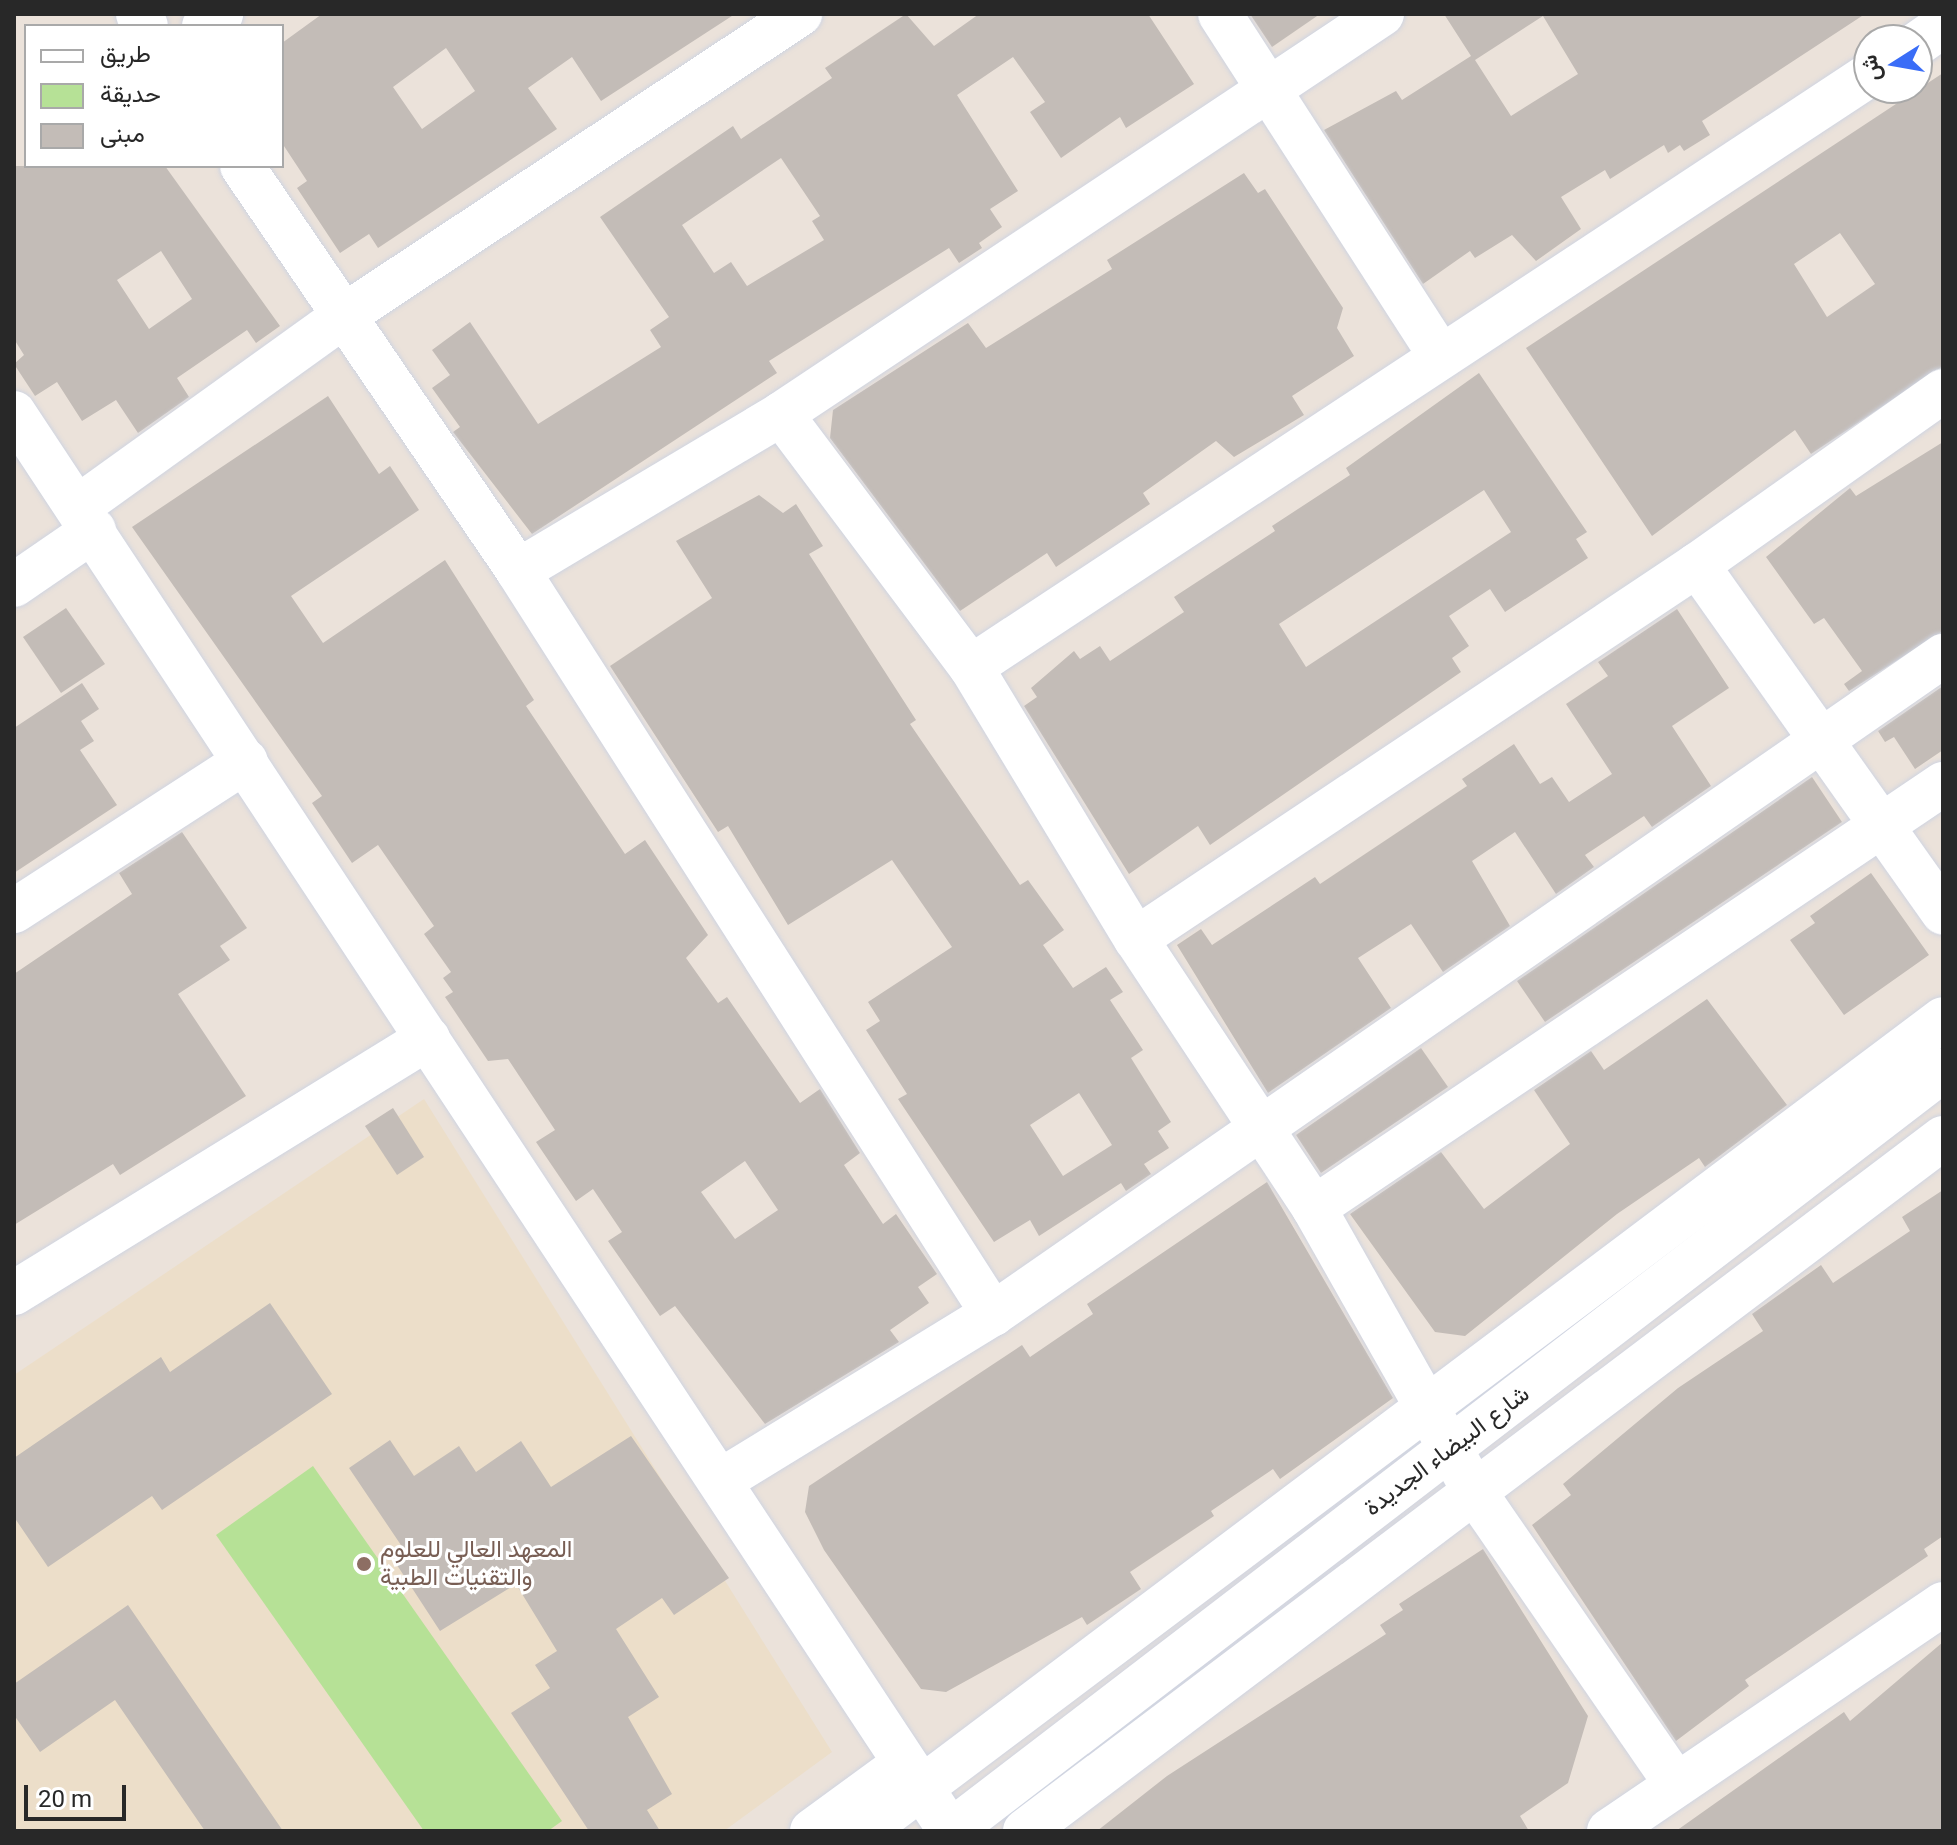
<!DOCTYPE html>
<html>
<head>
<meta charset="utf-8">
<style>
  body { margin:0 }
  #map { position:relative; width:1957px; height:1845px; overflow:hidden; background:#ebe2da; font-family:Roboto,Vazirmatn,sans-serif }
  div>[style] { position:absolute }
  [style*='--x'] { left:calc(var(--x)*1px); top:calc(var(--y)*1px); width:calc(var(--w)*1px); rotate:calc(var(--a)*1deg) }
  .education>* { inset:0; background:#ecdec9 }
  .green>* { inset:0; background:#b6e196 }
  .building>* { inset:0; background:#c3bcb7 }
  .roads { filter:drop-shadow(0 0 2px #cfd4e1) drop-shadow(0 0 2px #cfd4e1) }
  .minor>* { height:44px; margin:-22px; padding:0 22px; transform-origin:22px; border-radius:22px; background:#fff }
  .dots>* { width:22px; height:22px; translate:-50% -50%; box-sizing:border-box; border:4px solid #fff; border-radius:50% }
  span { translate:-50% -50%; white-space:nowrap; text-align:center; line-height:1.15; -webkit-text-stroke:6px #fff; paint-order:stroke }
  .street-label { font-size:24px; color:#282828 }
  .education-label { font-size:24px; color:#785e54 }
  .left { translate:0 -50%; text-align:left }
  .frame { position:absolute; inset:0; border:16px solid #282828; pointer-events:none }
  .legend { position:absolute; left:24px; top:24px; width:260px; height:144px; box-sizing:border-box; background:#fff; border:2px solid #a9a9a9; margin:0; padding:10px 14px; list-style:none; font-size:24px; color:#282828 }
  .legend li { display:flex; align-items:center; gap:16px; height:40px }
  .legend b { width:40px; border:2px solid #a9a9a9 }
  .north { position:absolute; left:1853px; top:24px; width:80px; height:80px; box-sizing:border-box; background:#fff; border:2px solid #a9a9a9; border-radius:50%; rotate:259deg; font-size:22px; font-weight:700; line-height:32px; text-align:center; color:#282828 }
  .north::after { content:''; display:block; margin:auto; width:28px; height:36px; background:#3a6df7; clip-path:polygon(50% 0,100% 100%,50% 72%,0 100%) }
  .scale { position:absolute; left:24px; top:1785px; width:102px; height:36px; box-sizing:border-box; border:4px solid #282828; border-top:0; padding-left:10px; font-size:24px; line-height:28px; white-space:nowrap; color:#282828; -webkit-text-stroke:6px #fff; paint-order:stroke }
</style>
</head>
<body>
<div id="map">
  <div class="education">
    <div style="clip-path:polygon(424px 1099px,832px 1752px,724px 1831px,14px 1831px,14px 1375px)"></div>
  </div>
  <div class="green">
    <div style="clip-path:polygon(313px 1466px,562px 1821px,548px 1831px,424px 1831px,216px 1535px)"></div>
  </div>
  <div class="building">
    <div style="clip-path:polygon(evenodd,322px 14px,735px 14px,601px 101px,572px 57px,528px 88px,557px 129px,378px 248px,369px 234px,340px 253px,297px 188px,307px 181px,282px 143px,282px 43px,322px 14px,446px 48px,475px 91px,422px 129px,393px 87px,446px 48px)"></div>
    <div style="clip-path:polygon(evenodd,906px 14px,934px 46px,979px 14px,1148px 14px,1194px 84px,1126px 128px,1120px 117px,1061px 158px,1030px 112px,1045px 102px,1013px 57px,957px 95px,1018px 191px,990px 209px,1002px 227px,979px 243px,982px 248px,959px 263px,949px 248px,769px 361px,777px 373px,532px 534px,453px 432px,460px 427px,432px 388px,450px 375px,432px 350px,470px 322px,538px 424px,661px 347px,650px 330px,669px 317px,600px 217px,733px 126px,741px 139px,832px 78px,825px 68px,906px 14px,781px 158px,820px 216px,812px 221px,824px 240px,747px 286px,731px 262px,714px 273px,682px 225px,781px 158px)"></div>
    <div style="clip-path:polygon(1250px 14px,1320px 14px,1272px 47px)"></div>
    <div style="clip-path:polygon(evenodd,1444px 14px,1865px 14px,1702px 121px,1710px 135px,1684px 151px,1680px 145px,1668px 153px,1664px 145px,1610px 179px,1605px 170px,1561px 197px,1581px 229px,1536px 261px,1512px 235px,1475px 258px,1470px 251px,1423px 284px,1324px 130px,1396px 91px,1402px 100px,1471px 56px,1444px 14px,1543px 16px,1578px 74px,1511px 116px,1475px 60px,1543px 16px)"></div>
    <div style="clip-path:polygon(evenodd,1943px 73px,1943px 366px,1811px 454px,1795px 430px,1652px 536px,1526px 348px,1943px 73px,1840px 233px,1875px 284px,1827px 317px,1794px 264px,1840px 233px)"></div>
    <div style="clip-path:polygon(evenodd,14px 166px,165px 166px,280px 326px,256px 343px,247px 330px,177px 378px,189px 397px,138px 433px,116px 400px,82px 421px,57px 382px,35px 396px,14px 364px,24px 355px,14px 339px,14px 166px,161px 251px,192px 299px,149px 329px,117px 280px,161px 251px)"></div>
    <div style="clip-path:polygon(1244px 173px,1258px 193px,1265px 189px,1343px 308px,1337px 328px,1354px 356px,1292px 396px,1304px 415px,1234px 457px,1216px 441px,1143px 493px,1150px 504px,1056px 567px,1047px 553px,960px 611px,830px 438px,833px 410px,968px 323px,986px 348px,1112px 269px,1107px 260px)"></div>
    <div style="clip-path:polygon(evenodd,1479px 373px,1587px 532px,1576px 539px,1588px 558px,1505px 612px,1490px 589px,1449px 616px,1469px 646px,1452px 658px,1461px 672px,1210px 845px,1198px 826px,1129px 874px,1024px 706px,1037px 697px,1031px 688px,1074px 651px,1080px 659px,1100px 646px,1110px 661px,1184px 612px,1174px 597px,1275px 531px,1272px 526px,1350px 475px,1346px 468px,1479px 373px,1484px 490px,1511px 532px,1306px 667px,1279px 624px,1484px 490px)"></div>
    <div style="clip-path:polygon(evenodd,328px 396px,379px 474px,390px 466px,419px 510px,291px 596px,323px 643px,445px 560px,534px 700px,526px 706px,625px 854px,645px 840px,708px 935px,686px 958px,718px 1003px,727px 997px,800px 1103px,820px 1089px,860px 1153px,844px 1165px,883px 1224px,896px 1214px,937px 1274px,918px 1287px,929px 1303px,890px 1330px,899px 1342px,765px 1424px,675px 1306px,660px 1316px,608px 1241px,622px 1232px,593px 1189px,576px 1201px,536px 1142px,555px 1130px,508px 1059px,488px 1061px,445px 997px,453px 992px,443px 978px,451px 972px,424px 934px,434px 926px,378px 845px,352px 863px,312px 803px,322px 796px,132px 527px,328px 396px,745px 1161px,778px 1210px,735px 1239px,701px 1192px,745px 1161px)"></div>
    <div style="clip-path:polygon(1943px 442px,1943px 631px,1849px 691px,1844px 684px,1862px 671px,1824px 618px,1814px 624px,1766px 557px,1850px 488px,1856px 496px)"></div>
    <div style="clip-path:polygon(evenodd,759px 495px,783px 513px,796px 504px,823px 546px,809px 554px,916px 720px,910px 724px,1020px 885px,1028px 880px,1064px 930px,1043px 945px,1073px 988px,1106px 967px,1123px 992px,1110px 1000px,1143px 1050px,1131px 1058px,1171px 1122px,1158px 1131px,1169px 1148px,1144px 1164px,1151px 1174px,1126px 1191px,1121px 1183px,1039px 1236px,1030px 1220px,994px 1242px,898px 1099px,907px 1094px,866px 1030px,880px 1021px,868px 1002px,952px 947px,892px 860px,788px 925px,728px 826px,718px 832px,610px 666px,712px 598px,676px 541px,759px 495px,1079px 1093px,1112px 1145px,1063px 1176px,1030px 1125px,1079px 1093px)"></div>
    <div style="clip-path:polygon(66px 608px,105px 664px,61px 693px,23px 637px)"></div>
    <div style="clip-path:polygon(1677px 609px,1729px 688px,1672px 726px,1711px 786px,1652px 827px,1644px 816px,1585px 855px,1594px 867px,1556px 894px,1515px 832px,1472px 861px,1510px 926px,1443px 972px,1411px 924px,1358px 958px,1391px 1008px,1268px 1093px,1177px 945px,1201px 929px,1212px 945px,1315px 877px,1320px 884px,1467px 786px,1462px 779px,1514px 744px,1540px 784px,1552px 777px,1569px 802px,1612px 774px,1566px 704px,1608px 676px,1598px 662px)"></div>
    <div style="clip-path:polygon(82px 683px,99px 709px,81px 721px,94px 741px,80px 750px,117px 805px,14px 873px,14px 728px)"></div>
    <div style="clip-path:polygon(1943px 686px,1943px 750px,1915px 769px,1894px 737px,1885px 742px,1878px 731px)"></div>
    <div style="clip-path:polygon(1812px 777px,1842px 822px,1545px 1022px,1517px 981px)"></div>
    <div style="clip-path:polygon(182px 832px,247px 928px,220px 946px,230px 960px,178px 994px,246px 1096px,120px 1175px,113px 1164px,14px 1225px,14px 974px,132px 894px,119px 873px)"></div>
    <div style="clip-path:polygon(1871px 873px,1929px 955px,1844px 1015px,1790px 940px,1815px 923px,1810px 916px)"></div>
    <div style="clip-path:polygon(1707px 999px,1787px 1105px,1705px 1167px,1699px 1158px,1617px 1214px,1465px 1336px,1435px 1332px,1350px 1214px,1441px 1152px,1484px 1209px,1570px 1144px,1534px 1090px,1591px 1051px,1604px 1070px)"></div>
    <div style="clip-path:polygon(1421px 1048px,1448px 1087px,1321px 1173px,1296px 1135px)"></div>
    <div style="clip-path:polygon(393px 1108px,424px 1157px,397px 1175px,365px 1126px)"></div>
    <div style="clip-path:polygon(1267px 1182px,1393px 1398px,1280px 1479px,1273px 1469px,1211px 1511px,1214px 1516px,1130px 1572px,1141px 1589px,1087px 1625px,1082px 1617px,946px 1692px,921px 1689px,824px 1550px,805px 1512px,809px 1486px,1022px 1345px,1030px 1357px,1093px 1314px,1087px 1304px)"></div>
    <div style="clip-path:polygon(1943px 1190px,1943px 1536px,1924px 1549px,1928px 1556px,1745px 1680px,1749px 1686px,1676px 1741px,1532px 1525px,1571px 1495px,1563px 1484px,1678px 1388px,1763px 1331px,1752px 1314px,1821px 1265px,1833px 1283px,1910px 1231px,1902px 1217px)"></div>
    <div style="clip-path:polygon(270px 1303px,332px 1394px,162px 1510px,152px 1496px,48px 1567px,14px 1517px,14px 1458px,161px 1357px,170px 1372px)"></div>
    <div style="clip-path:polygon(631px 1436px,729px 1578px,674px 1615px,662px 1598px,616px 1629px,659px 1697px,628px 1717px,672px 1794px,647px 1810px,660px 1831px,589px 1831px,511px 1713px,550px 1688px,535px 1665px,557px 1651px,516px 1584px,440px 1631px,395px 1562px,407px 1554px,349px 1468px,390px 1440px,414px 1476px,459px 1446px,476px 1472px,521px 1441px,551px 1487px)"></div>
    <div style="clip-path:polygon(1483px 1549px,1588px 1716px,1568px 1783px,1520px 1816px,1529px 1831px,1097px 1831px,1167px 1776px,1386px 1634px,1380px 1625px,1403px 1610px,1399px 1604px)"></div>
    <div style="clip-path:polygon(128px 1605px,283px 1831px,205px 1831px,115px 1700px,40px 1752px,14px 1715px,14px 1684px)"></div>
    <div style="clip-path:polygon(1943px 1642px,1943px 1831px,1676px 1831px,1844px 1712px,1850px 1721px)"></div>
  </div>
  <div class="roads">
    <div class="minor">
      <div style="--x:138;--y:14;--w:14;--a:56"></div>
      <div style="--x:1220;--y:14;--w:407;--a:57.2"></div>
      <div style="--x:204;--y:26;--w:21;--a:-35"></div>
      <div style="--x:1917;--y:44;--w:32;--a:-35"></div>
      <div style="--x:242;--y:166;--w:490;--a:55.7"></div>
      <div style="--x:518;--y:571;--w:882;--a:57.41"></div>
      <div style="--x:14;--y:413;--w:1699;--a:56.57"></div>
      <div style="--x:781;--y:414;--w:316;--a:53.1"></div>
      <div style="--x:971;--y:667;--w:318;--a:58.8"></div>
      <div style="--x:1136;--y:939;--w:323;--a:56.5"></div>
      <div style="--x:1314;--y:1208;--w:325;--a:60.5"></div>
      <div style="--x:1474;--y:1491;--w:356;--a:55.4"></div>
      <div style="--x:78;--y:507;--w:329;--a:-35.7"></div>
      <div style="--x:345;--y:315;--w:546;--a:-33.49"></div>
      <div style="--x:1697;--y:565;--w:426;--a:54.7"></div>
      <div style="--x:518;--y:571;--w:306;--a:-30.8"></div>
      <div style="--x:781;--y:414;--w:722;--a:-33.65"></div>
      <div style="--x:14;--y:585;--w:97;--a:-34.5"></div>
      <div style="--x:971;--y:667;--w:1076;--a:-33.39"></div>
      <div style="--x:14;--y:911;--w:276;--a:-32.9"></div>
      <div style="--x:1136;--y:939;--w:674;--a:-33.69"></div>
      <div style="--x:1697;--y:565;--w:301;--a:-35.3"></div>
      <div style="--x:1314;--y:1208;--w:759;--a:-33.98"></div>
      <div style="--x:14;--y:1293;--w:486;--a:-31.6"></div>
      <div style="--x:720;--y:1481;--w:320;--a:-31.5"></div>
      <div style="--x:993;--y:1314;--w:1156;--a:-34.71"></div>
      <div style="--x:812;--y:1831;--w:105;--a:-36.1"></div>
      <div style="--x:864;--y:1831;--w:1350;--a:-36.96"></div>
      <div style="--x:951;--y:1831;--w:1250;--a:-37.49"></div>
      <div style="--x:1025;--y:1831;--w:1150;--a:-37.05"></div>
      <div style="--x:1609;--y:1831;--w:404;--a:-34.2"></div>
    </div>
  </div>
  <div class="dots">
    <div style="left:364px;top:1564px;background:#8d6e63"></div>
  </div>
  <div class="street-label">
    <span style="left:1447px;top:1451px;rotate:-37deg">شارع البيضاء الجديدة</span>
  </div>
  <div class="education-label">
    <span class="left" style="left:380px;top:1564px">المعهد العالي للعلوم<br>والتقنيات الطبية</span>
  </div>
  <div class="frame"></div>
  <ul class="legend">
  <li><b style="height:10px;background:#fff"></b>طريق</li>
  <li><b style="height:22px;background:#b6e196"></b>حديقة</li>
  <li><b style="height:22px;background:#c3bcb7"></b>مبنى</li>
  </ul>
  <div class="north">ش</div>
  <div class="scale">20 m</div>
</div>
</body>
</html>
